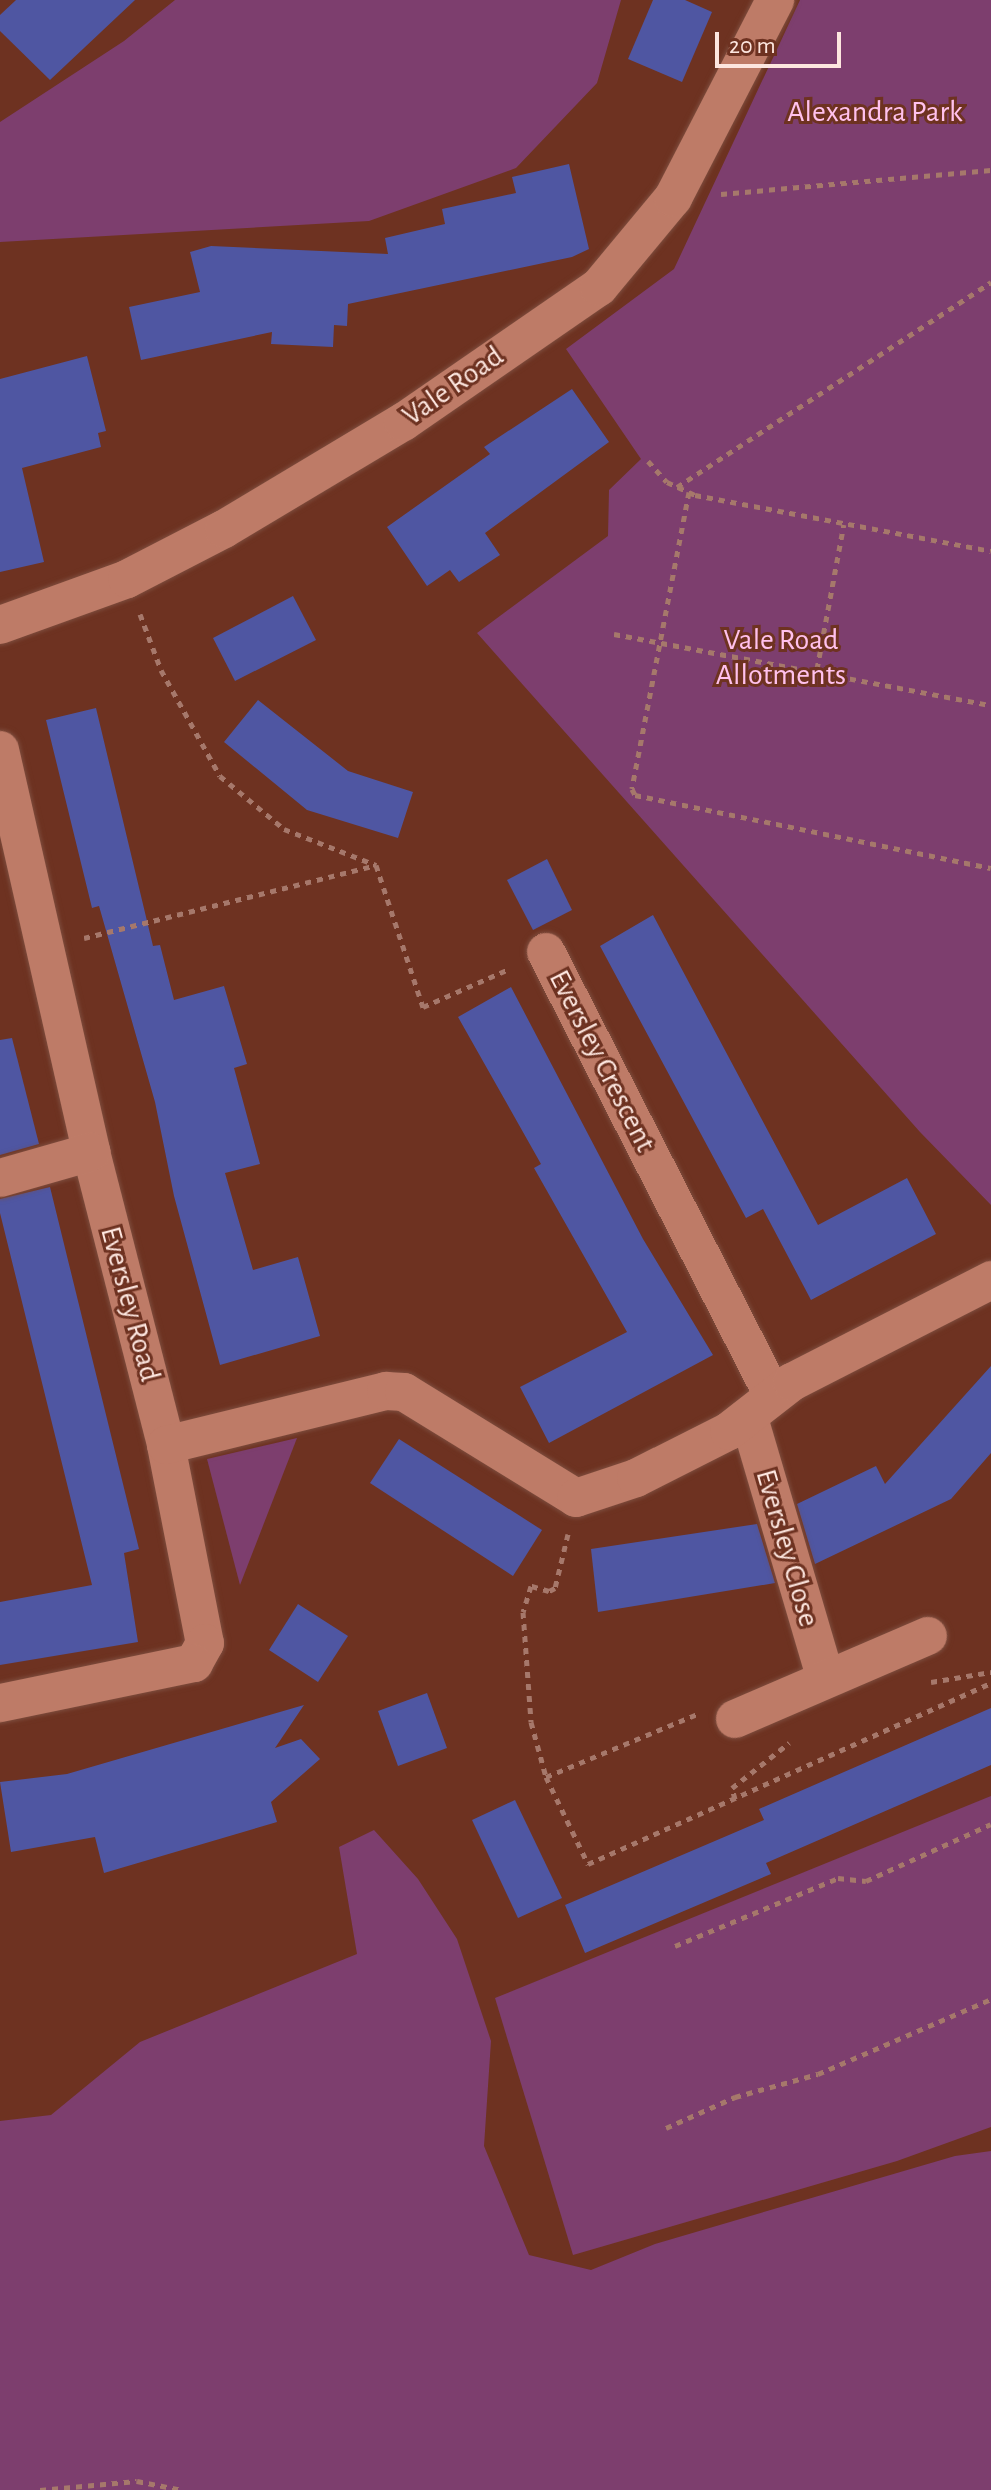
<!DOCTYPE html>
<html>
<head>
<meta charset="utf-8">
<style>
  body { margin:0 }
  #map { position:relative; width:991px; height:2490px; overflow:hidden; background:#6e3221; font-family:"Alegreya Sans",sans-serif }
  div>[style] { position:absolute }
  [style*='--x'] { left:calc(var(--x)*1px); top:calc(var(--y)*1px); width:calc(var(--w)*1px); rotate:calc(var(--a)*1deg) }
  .green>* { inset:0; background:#7d3e6e }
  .building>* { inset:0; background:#4f56a2 }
  .path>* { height:5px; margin-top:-2.5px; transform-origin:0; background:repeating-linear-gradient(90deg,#a6786b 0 6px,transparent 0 12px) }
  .roads { filter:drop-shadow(0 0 2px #7d4d3e) drop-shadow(0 0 2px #7d4d3e) }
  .minor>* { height:38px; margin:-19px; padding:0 19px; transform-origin:19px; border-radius:19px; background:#be7b67 }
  span { translate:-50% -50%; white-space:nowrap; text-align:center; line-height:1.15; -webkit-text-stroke:6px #6e3221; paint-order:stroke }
  .park-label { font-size:30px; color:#ffc1ed }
  .street-label { font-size:30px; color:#fde6df }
  .scale { position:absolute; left:715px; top:32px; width:126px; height:36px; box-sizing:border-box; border:4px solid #fde6df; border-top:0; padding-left:10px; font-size:24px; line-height:28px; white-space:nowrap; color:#fde6df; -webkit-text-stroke:6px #6e3221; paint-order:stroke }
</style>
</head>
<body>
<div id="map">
  <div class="green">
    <div style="clip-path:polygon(175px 0,621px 0,597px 83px,516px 168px,369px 221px,0 242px,0 122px,124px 41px)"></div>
    <div style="clip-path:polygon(800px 0,991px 0,991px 1205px,920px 1132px,477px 633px,608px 536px,609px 490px,641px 459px,566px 349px,674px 269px)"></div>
    <div style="clip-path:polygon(297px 1438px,240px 1585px,207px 1459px)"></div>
    <div style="clip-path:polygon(991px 1796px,991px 2127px,897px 2161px,573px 2255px,495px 1998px)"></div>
    <div style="clip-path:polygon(374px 1830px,418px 1879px,457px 1939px,491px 2041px,484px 2146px,529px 2255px,591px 2270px,655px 2244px,955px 2156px,991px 2151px,991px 2490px,0 2490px,0 2121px,51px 2115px,140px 2042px,357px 1954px,339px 1847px)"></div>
  </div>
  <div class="building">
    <div style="clip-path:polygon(16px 0,135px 0,50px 80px,0 31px,0 15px)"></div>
    <div style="clip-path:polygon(653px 0,685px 0,712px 12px,682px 82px,628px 59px)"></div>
    <div style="clip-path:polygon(569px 164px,589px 249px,572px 257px,348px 304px,347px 326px,334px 325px,333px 347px,271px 344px,272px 332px,141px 360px,129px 307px,200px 292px,190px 252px,211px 246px,388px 254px,385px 238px,445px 224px,442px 209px,516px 193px,512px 177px)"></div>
    <div style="clip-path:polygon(87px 356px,106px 431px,98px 433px,101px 447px,22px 468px,44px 562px,0 572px,0 379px)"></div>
    <div style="clip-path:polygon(572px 389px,609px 442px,485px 533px,500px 555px,459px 582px,450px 570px,427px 586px,387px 527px,490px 454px,484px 447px)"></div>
    <div style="clip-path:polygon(293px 596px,316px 640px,235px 681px,213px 638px)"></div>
    <div style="clip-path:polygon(258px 700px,348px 771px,413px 792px,398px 838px,307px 810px,224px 742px)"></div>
    <div style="clip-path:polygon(96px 708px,153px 946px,160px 945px,174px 1000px,224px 986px,247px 1064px,234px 1068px,260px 1164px,225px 1173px,253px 1270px,298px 1257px,320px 1336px,220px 1365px,174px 1196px,155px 1102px,99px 906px,92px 908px,46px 720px)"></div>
    <div style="clip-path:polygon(547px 859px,572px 910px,533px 930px,507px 880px)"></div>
    <div style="clip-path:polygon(653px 915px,818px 1225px,907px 1178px,936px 1234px,811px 1300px,763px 1209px,746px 1218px,600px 946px)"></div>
    <div style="clip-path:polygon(511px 987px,643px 1239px,713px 1355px,549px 1443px,520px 1387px,627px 1332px,534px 1168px,541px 1164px,458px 1017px)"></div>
    <div style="clip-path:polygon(12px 1038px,39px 1144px,0 1155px,0 1040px)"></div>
    <div style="clip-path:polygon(50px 1187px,139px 1549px,124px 1553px,138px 1642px,0 1665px,0 1602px,92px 1585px,0 1213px,0 1199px)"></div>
    <div style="clip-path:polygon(991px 1366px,991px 1453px,951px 1499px,815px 1564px,797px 1504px,876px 1466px,885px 1484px)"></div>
    <div style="clip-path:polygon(399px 1439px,542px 1530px,513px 1576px,370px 1483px)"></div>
    <div style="clip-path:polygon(757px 1524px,775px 1583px,598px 1612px,591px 1549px)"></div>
    <div style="clip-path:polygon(298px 1604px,348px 1636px,318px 1682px,269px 1650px)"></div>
    <div style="clip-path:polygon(427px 1693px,447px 1748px,398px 1766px,378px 1711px)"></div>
    <div style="clip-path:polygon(304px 1705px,275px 1748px,301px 1739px,320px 1759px,271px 1802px,277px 1822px,104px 1873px,95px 1837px,11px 1852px,0 1782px,67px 1774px)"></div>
    <div style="clip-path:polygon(991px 1708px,991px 1765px,766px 1863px,771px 1874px,585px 1953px,565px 1905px,764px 1820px,759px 1809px)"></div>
    <div style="clip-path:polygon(515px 1800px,562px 1898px,518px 1918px,472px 1820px)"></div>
  </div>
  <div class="path">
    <div style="--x:721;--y:194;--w:271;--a:-5.1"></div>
    <div style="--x:648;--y:461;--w:28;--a:48"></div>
    <div style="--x:667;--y:482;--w:31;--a:25"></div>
    <div style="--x:695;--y:495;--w:301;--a:10.7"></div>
    <div style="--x:677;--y:487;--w:375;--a:-33.1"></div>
    <div style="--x:689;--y:492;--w:302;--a:100.9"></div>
    <div style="--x:632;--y:789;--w:7;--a:63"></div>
    <div style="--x:635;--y:795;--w:363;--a:11.6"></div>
    <div style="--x:140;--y:614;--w:60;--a:69.4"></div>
    <div style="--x:161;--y:670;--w:121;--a:60.9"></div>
    <div style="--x:220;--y:776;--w:83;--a:39.6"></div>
    <div style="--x:284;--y:829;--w:99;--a:21.4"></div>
    <div style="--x:376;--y:865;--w:150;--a:71.7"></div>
    <div style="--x:423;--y:1007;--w:94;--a:-23.8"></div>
    <div style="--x:614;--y:634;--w:384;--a:10.7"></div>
    <div style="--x:817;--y:669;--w:147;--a:-79.5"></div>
    <div style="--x:84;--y:938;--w:301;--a:-14"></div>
    <div style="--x:568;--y:1534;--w:56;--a:103.5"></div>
    <div style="--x:555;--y:1588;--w:7;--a:153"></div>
    <div style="--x:549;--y:1591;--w:19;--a:-164"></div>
    <div style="--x:531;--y:1586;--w:27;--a:107"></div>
    <div style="--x:523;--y:1612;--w:110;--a:85.8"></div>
    <div style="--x:531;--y:1722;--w:57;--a:74.7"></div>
    <div style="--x:546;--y:1777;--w:97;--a:64.2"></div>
    <div style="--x:588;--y:1864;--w:442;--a:-24.2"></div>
    <div style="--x:931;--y:1682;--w:61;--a:-9.5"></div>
    <div style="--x:546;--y:1777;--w:164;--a:-22.6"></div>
    <div style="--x:735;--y:1799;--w:11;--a:-105"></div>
    <div style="--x:732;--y:1788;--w:73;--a:-38.3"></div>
    <div style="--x:675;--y:1946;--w:177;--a:-22.6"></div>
    <div style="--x:838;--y:1878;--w:28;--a:6"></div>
    <div style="--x:866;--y:1881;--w:137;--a:-24.5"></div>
    <div style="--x:666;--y:2128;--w:76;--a:-24.2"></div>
    <div style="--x:735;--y:2097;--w:86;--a:-15.5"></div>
    <div style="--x:818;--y:2074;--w:189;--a:-23.4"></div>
    <div style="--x:40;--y:2490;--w:97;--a:-5.3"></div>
    <div style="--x:137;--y:2481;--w:46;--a:11.3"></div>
  </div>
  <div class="roads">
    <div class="minor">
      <div style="--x:0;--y:625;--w:135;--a:-19.9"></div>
      <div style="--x:127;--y:579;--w:109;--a:-27.3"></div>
      <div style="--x:224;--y:529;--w:209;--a:-30.9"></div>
      <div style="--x:403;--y:422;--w:238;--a:-34.6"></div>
      <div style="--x:599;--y:287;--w:116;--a:-50.3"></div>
      <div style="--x:673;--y:198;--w:223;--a:-62.7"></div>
      <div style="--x:0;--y:750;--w:412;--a:77.2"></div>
      <div style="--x:91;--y:1152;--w:302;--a:75.6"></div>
      <div style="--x:166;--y:1445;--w:202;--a:78.9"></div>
      <div style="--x:205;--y:1643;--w:23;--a:119"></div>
      <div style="--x:194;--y:1663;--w:198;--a:168.3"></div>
      <div style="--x:546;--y:952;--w:498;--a:62.9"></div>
      <div style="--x:0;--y:1178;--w:95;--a:-15.9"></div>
      <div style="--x:749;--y:1418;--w:270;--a:73.6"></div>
      <div style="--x:166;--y:1445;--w:227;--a:-13.8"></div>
      <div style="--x:386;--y:1391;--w:18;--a:3"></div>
      <div style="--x:404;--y:1392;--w:202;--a:31.6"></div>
      <div style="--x:576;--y:1498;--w:63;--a:-18.4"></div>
      <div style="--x:636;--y:1478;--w:104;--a:-26.8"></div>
      <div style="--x:729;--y:1431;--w:80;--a:-37.9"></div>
      <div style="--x:792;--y:1382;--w:224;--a:-27.1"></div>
      <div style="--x:735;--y:1719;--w:210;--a:-23.3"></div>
    </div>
  </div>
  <div class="park-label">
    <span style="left:875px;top:112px">Alexandra Park</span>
    <span style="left:781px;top:657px">Vale Road<br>Allotments</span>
  </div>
  <div class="street-label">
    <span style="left:453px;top:386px;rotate:-35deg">Vale Road</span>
    <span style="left:602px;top:1061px;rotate:63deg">Eversley Crescent</span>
    <span style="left:130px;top:1304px;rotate:75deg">Eversley Road</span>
    <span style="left:787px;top:1548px;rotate:74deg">Eversley Close</span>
  </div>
  <div class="scale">20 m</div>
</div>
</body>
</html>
